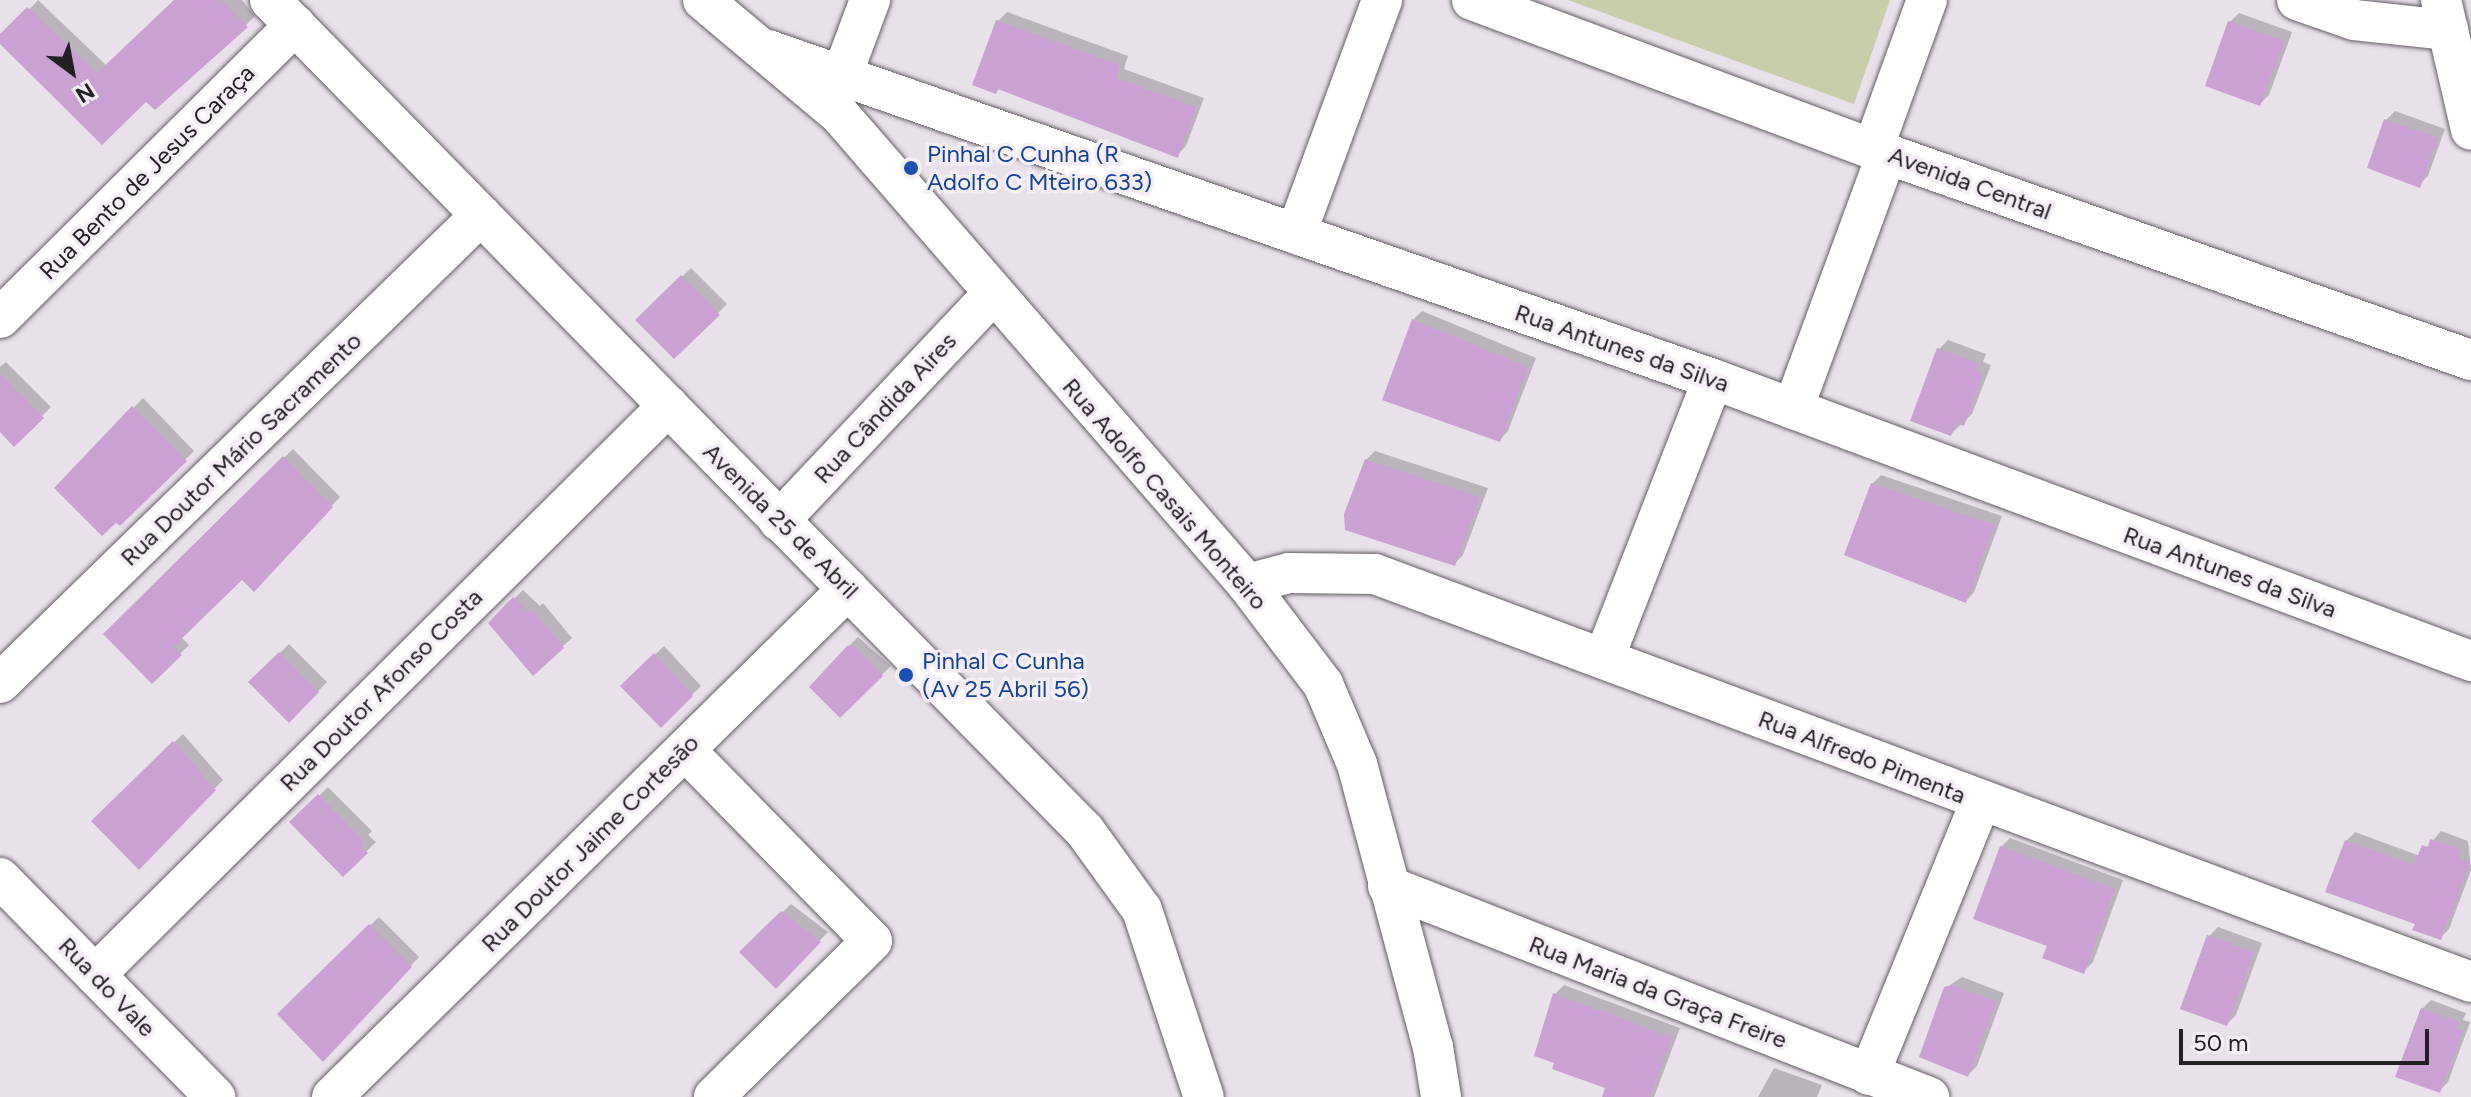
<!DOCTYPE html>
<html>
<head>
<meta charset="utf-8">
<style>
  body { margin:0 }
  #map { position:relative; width:2471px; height:1097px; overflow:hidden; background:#e8e1e9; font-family:Figtree,sans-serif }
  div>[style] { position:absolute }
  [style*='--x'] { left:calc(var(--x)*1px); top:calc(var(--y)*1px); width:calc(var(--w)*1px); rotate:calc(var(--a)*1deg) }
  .green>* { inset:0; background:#c7cea9 }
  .shadow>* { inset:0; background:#0003 }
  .building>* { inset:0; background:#caa1d2 }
  .roads { filter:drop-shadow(0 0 2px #645e65) drop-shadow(0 0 2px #645e65) }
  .minor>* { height:40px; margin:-20px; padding:0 20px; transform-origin:20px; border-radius:20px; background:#fff }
  .dots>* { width:22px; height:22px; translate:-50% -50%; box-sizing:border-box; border:4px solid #f5eef7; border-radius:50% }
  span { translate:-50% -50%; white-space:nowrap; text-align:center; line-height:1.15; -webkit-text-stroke:7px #f5eef7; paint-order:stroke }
  .transit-label { font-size:24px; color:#164399 }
  .left { translate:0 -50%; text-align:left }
  .street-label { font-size:24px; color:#232023 }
  .north { position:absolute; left:32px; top:32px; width:80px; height:80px; -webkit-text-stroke:6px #f5eef7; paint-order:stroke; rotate:148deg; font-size:22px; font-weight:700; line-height:32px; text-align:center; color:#232023 }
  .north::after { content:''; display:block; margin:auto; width:28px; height:36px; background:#232023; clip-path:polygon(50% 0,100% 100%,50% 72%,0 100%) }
  .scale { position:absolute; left:2179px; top:1029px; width:250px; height:36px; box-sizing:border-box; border:4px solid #232023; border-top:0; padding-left:10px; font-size:24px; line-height:28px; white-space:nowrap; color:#232023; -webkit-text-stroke:6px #f5eef7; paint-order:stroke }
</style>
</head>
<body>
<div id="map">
  <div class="green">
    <div style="clip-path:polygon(1568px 0,1890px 0,1854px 104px)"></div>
  </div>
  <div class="shadow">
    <div style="clip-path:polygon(38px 0,107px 66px,176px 0,242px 0,255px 16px,213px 58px,146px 99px,0 41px)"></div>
    <div style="clip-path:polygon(1007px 12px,1128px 56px,1124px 69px,1204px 98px,1186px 146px,1177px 155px,1000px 87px,996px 92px,998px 21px)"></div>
    <div style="clip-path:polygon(2239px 13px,2292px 32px,2269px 95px,2260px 104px,2230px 22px)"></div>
    <div style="clip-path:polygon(2395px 111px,2445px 129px,2428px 176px,2419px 185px,2386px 120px)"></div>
    <div style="clip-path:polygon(691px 268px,727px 304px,674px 357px,638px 320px)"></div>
    <div style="clip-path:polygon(1422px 311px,1536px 358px,1508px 431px,1500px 440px,1413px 320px)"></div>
    <div style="clip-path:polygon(1948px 340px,1986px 354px,1983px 362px,1991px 365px,1972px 414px,1951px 434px,1939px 349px)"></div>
    <div style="clip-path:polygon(6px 362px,51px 407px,14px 444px,0 429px,0 367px)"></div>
    <div style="clip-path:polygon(143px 398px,194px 451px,120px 524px,57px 488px)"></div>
    <div style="clip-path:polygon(293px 449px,340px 497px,254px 589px,242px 577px,181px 637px,189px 645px,152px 681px,106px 634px)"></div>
    <div style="clip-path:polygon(1375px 451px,1488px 488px,1463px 555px,1454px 564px,1366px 460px)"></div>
    <div style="clip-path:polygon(1881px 475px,2002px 516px,1974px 592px,1966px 601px,1872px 484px)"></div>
    <div style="clip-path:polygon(523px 590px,540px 606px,543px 603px,572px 638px,534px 673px,490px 623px)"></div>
    <div style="clip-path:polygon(858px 637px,891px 666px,840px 715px,848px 647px)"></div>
    <div style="clip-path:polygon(289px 644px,327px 682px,289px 721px,251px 682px)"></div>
    <div style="clip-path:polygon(664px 646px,701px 686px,661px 725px,623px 686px)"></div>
    <div style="clip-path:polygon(183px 734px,223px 780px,139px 867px,93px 821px)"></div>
    <div style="clip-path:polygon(328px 787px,372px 831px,368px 835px,376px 842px,343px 874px,292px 822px)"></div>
    <div style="clip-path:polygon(2441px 831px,2468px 841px,2471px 870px,2449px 929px,2440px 938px,2417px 923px,2346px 841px,2355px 832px,2420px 856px)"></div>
    <div style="clip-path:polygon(2010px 838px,2123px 880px,2093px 962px,2084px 971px,2049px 944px,2001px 847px)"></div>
    <div style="clip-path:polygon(791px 904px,828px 932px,776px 986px,742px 952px)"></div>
    <div style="clip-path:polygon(379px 917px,419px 957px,323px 1059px,279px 1014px)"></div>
    <div style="clip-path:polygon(2218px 927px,2262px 943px,2236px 1015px,2227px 1024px,2209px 936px)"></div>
    <div style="clip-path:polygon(1962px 977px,2004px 993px,1977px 1066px,1968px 1075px,1946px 988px)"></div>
    <div style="clip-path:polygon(1564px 985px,1680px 1028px,1654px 1097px,1604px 1097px,1608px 1087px,1537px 1055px,1555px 994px)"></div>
    <div style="clip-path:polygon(2431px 1000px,2466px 1013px,2463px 1020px,2470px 1022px,2448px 1082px,2439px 1091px,2422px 1009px)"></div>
    <div style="clip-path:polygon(1774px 1068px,1822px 1085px,1817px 1097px,1758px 1097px)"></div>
  </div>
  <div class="building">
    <div style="clip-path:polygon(174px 0,221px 0,248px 27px,155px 110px,146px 102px,102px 145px,0 44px,0 34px,27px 7px,97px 73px)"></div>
    <div style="clip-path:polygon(996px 20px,1120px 65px,1116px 78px,1196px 107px,1178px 158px,998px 89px,996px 94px,972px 85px)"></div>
    <div style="clip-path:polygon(2228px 21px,2284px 41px,2260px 106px,2205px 86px)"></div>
    <div style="clip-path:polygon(2384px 119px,2438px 138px,2420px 188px,2367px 168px)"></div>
    <div style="clip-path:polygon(681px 275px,720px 315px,674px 359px,635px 320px)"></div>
    <div style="clip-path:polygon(1412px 319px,1528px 367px,1500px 442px,1382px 400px)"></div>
    <div style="clip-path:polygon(1937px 348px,1978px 363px,1975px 371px,1983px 374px,1964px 426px,1956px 423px,1951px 436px,1910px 421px)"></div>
    <div style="clip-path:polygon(0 373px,44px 418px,14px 447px,0 432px)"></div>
    <div style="clip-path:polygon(132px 406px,187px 461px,120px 526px,116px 523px,102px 536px,54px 488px)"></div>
    <div style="clip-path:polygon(283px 456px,333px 507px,254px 592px,242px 580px,173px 647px,182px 655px,152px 684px,103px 634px)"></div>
    <div style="clip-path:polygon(1365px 459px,1480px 497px,1455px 566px,1345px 530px,1344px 514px)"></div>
    <div style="clip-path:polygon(1871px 483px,1994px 525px,1966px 603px,1844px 555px)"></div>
    <div style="clip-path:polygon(513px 597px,530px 613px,533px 610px,564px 648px,533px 676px,488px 623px)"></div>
    <div style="clip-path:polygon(854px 645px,883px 676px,840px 718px,809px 687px,847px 646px)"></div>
    <div style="clip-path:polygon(279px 652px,319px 692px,289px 723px,248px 682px)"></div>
    <div style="clip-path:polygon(654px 653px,693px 696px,661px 728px,620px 686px)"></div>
    <div style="clip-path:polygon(173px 741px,216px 790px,139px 870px,91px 821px)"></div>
    <div style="clip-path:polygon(318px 794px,364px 841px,361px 845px,368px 853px,343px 877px,289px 822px)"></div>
    <div style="clip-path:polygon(2430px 839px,2461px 850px,2458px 858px,2470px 862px,2441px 940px,2412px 930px,2415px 924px,2325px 892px,2345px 840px,2414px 865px,2422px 845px,2428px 847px)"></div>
    <div style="clip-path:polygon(2000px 846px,2115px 889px,2084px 974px,2042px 958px,2047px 946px,1973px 919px)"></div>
    <div style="clip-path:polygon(781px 911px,821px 942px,776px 989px,739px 952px)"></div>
    <div style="clip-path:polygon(369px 924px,412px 967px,323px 1062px,277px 1014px)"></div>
    <div style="clip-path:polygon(2207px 935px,2254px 952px,2227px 1026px,2180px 1009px)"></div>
    <div style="clip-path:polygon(1952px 985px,1996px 1002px,1968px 1077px,1919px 1057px,1944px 987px)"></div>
    <div style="clip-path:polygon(1553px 993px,1672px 1037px,1650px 1097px,1602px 1097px,1605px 1088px,1552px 1069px,1554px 1063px,1534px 1056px)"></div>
    <div style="clip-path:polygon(2421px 1008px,2459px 1022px,2456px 1029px,2463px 1031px,2440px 1093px,2395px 1077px)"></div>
  </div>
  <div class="roads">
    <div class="minor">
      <div style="--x:270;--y:0;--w:1164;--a:45.56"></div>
      <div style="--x:1085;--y:831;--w:97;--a:54.2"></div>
      <div style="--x:1142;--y:910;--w:197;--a:71.7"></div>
      <div style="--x:703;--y:0;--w:177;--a:40"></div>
      <div style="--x:839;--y:114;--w:622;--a:49.04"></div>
      <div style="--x:1247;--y:584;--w:126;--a:52.8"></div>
      <div style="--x:1323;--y:684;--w:87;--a:67"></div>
      <div style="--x:1357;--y:764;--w:293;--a:75"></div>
      <div style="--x:1433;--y:1047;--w:51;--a:80.9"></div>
      <div style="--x:1472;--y:0;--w:428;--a:20.4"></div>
      <div style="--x:1873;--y:149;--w:634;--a:19.44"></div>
      <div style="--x:2297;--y:0;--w:60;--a:19.3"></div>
      <div style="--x:2354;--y:20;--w:95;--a:6.1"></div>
      <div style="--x:2441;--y:0;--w:133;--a:77"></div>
      <div style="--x:768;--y:50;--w:1001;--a:19.2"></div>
      <div style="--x:1713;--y:379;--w:809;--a:20.41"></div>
      <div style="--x:842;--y:75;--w:80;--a:-69.5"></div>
      <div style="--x:1873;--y:149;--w:158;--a:-70.1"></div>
      <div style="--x:1296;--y:234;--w:249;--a:-69.8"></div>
      <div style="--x:0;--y:318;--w:416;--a:-44.8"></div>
      <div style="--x:1793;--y:409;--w:272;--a:-69.8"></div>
      <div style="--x:779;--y:521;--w:309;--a:-46.7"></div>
      <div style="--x:1247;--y:584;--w:43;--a:-14.7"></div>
      <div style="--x:1289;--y:573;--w:86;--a:0.7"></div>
      <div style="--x:1375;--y:574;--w:1169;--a:20.42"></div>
      <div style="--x:1605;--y:656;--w:297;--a:-68.7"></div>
      <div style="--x:0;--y:683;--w:671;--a:-44.22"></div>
      <div style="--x:685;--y:750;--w:267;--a:45.6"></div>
      <div style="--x:872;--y:941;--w:222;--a:135.4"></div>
      <div style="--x:0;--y:878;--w:307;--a:45.5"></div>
      <div style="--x:1388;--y:886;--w:581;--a:21.31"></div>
      <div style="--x:95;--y:975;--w:808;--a:-44.8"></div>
      <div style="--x:1869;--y:1075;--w:294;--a:-67.8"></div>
      <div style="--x:332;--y:1097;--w:724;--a:-44.55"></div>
    </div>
  </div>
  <div class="dots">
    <div style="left:911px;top:168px;background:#1a4fb4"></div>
    <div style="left:906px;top:675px;background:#1a4fb4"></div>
  </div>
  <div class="transit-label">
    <span class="left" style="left:927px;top:168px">Pinhal C Cunha (R<br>Adolfo C Mteiro 633)</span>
    <span class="left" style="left:922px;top:675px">Pinhal C Cunha<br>(Av 25 Abril 56)</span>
  </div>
  <div class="street-label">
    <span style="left:147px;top:172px;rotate:-45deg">Rua Bento de Jesus Caraça</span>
    <span style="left:1970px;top:183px;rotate:20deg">Avenida Central</span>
    <span style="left:1622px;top:348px;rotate:19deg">Rua Antunes da Silva</span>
    <span style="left:885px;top:408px;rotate:-47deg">Rua Cândida Aires</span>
    <span style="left:241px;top:449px;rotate:-44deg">Rua Doutor Mário Sacramento</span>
    <span style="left:1165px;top:494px;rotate:49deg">Rua Adolfo Casais Monteiro</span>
    <span style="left:781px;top:521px;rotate:45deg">Avenida 25 de Abril</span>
    <span style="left:2230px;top:572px;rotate:20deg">Rua Antunes da Silva</span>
    <span style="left:381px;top:690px;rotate:-45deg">Rua Doutor Afonso Costa</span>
    <span style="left:1862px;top:757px;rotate:21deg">Rua Alfredo Pimenta</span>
    <span style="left:590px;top:843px;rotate:-45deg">Rua Doutor Jaime Cortesão</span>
    <span style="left:107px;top:987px;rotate:46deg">Rua do Vale</span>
    <span style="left:1658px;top:992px;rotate:21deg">Rua Maria da Graça Freire</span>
  </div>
  <div class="north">N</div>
  <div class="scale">50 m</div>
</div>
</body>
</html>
